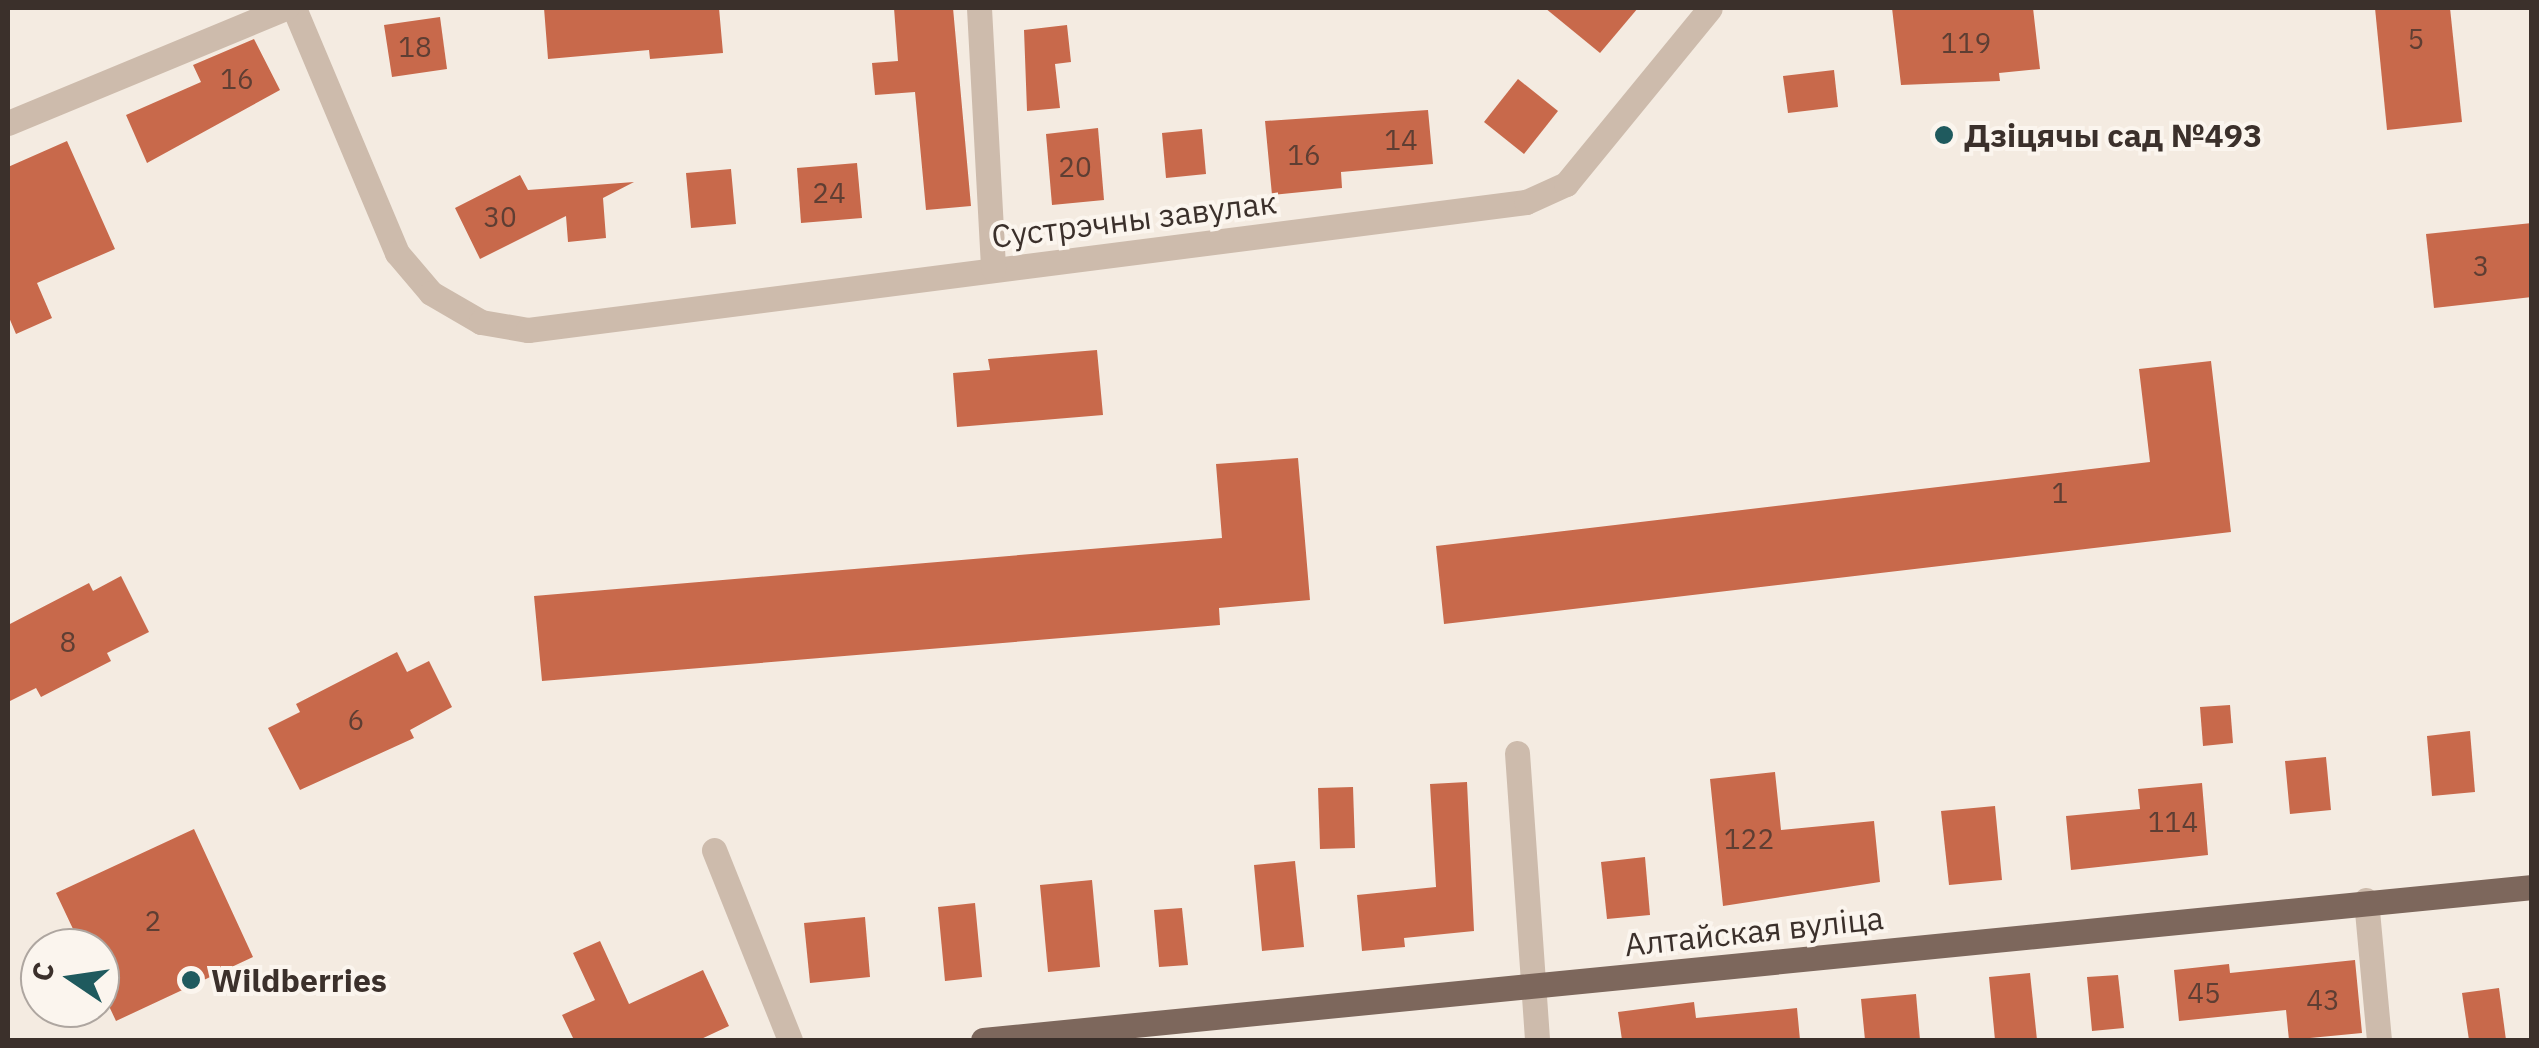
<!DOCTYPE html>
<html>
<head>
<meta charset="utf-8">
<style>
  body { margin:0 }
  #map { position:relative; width:2539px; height:1048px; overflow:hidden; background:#f4ebe1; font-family:"IBM Plex Sans",sans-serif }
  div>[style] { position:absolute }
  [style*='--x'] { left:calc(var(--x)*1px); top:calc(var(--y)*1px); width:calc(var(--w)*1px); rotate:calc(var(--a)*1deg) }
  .building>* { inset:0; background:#c8694b }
  .minor>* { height:25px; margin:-12.5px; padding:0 12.5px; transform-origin:12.5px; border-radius:12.5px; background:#cdbbac }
  .major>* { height:25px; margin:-12.5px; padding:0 12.5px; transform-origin:12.5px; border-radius:12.5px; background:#7d675c }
  .dots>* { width:28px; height:28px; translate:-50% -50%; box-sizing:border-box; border:5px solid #fbf5ee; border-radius:50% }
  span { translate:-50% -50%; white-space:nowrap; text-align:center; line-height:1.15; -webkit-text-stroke:8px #fbf5ee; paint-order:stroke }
  .number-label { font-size:28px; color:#5e3e33 }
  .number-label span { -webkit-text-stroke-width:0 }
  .poi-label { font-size:32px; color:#3b302b; font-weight:700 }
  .left { translate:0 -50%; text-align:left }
  .street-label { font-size:32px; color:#3b302b }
  .frame { position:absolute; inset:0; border:10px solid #3b302b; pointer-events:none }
  .north { position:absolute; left:20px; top:928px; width:100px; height:100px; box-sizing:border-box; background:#fbf5ee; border:2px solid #aea6a0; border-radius:50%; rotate:283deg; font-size:28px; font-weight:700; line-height:40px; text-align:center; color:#3b302b }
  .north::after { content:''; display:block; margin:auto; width:35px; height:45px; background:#1f5a5e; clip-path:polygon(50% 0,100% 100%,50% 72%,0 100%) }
</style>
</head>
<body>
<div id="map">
  <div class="building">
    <div style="clip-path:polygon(544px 8px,719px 8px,723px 53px,650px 59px,649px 50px,548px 59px)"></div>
    <div style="clip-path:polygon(894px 8px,953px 8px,971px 206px,926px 210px,915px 92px,875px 95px,872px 63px,898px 61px)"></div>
    <div style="clip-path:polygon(1545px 8px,1638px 8px,1600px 53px)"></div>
    <div style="clip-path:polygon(1892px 8px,2033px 8px,2040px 69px,1999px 73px,2000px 81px,1901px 85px)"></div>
    <div style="clip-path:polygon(2375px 8px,2450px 8px,2462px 122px,2387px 130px)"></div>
    <div style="clip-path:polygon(440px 17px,447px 69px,392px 77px,384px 25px)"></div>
    <div style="clip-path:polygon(1067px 25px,1071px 62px,1055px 64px,1060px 108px,1027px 111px,1024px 30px)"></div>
    <div style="clip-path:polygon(254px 39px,280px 90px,147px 163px,126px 115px,201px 82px,193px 65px)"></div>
    <div style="clip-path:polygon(1834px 70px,1838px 107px,1788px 113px,1783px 76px)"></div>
    <div style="clip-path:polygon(1518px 79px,1558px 111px,1524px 154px,1484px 122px)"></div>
    <div style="clip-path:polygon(1428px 110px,1433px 164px,1341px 172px,1342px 188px,1272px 195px,1265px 121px)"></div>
    <div style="clip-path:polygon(1098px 128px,1104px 200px,1052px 205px,1046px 134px)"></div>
    <div style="clip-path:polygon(1202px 129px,1206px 174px,1166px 178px,1162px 133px)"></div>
    <div style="clip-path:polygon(67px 141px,115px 249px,37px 283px,52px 318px,16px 334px,8px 315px,8px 167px)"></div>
    <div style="clip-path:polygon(857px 163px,862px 218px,801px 223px,797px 168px)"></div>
    <div style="clip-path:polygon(731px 169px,736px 224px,691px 228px,686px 173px)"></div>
    <div style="clip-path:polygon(520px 175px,528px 190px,634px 182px,603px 198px,606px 238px,568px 242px,566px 216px,480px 259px,455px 208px)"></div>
    <div style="clip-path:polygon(2532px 223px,2532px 297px,2434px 308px,2426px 234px)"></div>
    <div style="clip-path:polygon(1097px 350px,1103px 415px,957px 427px,953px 373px,990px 370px,988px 359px)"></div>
    <div style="clip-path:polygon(2211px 361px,2231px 532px,1444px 624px,1436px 546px,2150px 462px,2139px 369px)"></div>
    <div style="clip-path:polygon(1298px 458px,1310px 600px,1219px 608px,1220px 625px,542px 681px,534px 596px,1222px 538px,1216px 464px)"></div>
    <div style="clip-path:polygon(121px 576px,149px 632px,107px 653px,111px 661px,41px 697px,36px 688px,8px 702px,8px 625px,89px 583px,93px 591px)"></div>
    <div style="clip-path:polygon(397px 652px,407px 672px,429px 661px,452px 707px,410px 730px,414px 738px,300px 790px,268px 728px,300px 712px,296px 704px)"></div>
    <div style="clip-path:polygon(2230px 705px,2233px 743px,2203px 746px,2200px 707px)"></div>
    <div style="clip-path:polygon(2470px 731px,2475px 792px,2432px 796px,2427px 736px)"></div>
    <div style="clip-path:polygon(2326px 757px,2331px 810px,2290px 814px,2285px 761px)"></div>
    <div style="clip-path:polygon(1775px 772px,1781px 830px,1874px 821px,1880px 882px,1723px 906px,1710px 779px)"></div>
    <div style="clip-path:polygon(1467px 782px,1474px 931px,1404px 938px,1405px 947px,1362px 951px,1357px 895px,1436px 887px,1430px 784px)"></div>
    <div style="clip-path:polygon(2202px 783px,2208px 855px,2071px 870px,2066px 816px,2140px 809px,2138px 789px)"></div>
    <div style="clip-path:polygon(1353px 787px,1355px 848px,1320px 849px,1318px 788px)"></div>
    <div style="clip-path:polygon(1995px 806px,2002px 880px,1949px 885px,1941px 811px)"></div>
    <div style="clip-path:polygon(194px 829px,253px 957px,116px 1021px,100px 987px,100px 948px,82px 948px,56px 893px)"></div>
    <div style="clip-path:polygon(1645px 857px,1650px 915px,1607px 919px,1601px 862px)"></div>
    <div style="clip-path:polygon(1295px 861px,1304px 947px,1262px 951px,1254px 865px)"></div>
    <div style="clip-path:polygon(1092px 880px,1100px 967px,1048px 972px,1040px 885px)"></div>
    <div style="clip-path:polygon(975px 903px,982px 977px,945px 981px,938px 907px)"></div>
    <div style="clip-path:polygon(1182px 908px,1188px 965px,1159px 967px,1154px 910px)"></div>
    <div style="clip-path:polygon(865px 917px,870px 977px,810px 983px,804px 923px)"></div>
    <div style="clip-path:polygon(600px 941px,629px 1004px,703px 970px,729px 1026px,699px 1040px,574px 1040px,562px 1015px,595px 1000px,573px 953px)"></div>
    <div style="clip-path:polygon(2355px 960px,2362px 1033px,2289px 1040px,2286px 1010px,2179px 1021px,2174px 970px,2229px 964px,2230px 973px)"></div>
    <div style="clip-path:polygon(2030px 973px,2037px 1040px,1995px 1040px,1989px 977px)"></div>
    <div style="clip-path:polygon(2118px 975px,2124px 1028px,2092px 1031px,2087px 977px)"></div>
    <div style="clip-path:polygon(2499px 988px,2506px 1040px,2469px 1040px,2462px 993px)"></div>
    <div style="clip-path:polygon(1916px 994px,1920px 1040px,1865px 1040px,1861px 999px)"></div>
    <div style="clip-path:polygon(1694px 1002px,1696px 1018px,1797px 1008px,1800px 1040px,1622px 1040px,1618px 1012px)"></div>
  </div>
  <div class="minor">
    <div style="--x:294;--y:8;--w:266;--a:67.2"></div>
    <div style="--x:397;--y:253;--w:52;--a:49.6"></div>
    <div style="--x:431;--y:293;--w:58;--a:30.1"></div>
    <div style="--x:481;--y:322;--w:48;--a:9.7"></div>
    <div style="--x:528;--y:330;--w:1006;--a:-7.31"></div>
    <div style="--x:1526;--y:202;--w:44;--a:-24.2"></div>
    <div style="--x:1566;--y:184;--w:227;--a:-50.7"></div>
    <div style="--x:979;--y:8;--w:261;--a:86.9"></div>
    <div style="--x:8;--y:123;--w:301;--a:-22.5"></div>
    <div style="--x:1517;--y:753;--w:288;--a:86"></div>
    <div style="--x:714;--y:850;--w:205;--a:68.2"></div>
    <div style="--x:2366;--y:900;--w:141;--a:84.7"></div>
  </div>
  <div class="major">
    <div style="--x:983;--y:1040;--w:1557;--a:-5.64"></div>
  </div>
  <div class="dots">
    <div style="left:1944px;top:135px;background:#1f5a5e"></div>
    <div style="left:191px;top:980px;background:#1f5a5e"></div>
  </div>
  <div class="number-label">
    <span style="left:2416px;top:39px">5</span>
    <span style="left:1966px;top:43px">119</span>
    <span style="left:415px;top:47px">18</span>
    <span style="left:237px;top:79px">16</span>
    <span style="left:1401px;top:140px">14</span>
    <span style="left:1304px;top:155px">16</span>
    <span style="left:1075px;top:167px">20</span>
    <span style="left:829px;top:193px">24</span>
    <span style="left:500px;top:217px">30</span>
    <span style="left:2481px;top:266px">3</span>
    <span style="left:2060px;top:493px">1</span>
    <span style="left:68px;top:642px">8</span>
    <span style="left:356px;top:720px">6</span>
    <span style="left:2173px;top:822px">114</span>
    <span style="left:1749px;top:839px">122</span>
    <span style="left:153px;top:921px">2</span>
    <span style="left:2204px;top:993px">45</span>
    <span style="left:2323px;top:1000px">43</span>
  </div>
  <div class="poi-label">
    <span class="left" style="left:1964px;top:135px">Дзіцячы сад №493</span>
    <span class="left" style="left:211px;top:980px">Wildberries</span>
  </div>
  <div class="street-label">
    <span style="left:1134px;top:219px;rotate:-7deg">Сустрэчны завулак</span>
    <span style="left:1754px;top:931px;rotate:-6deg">Алтайская вуліца</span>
  </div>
  <div class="frame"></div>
  <div class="north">С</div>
</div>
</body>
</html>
